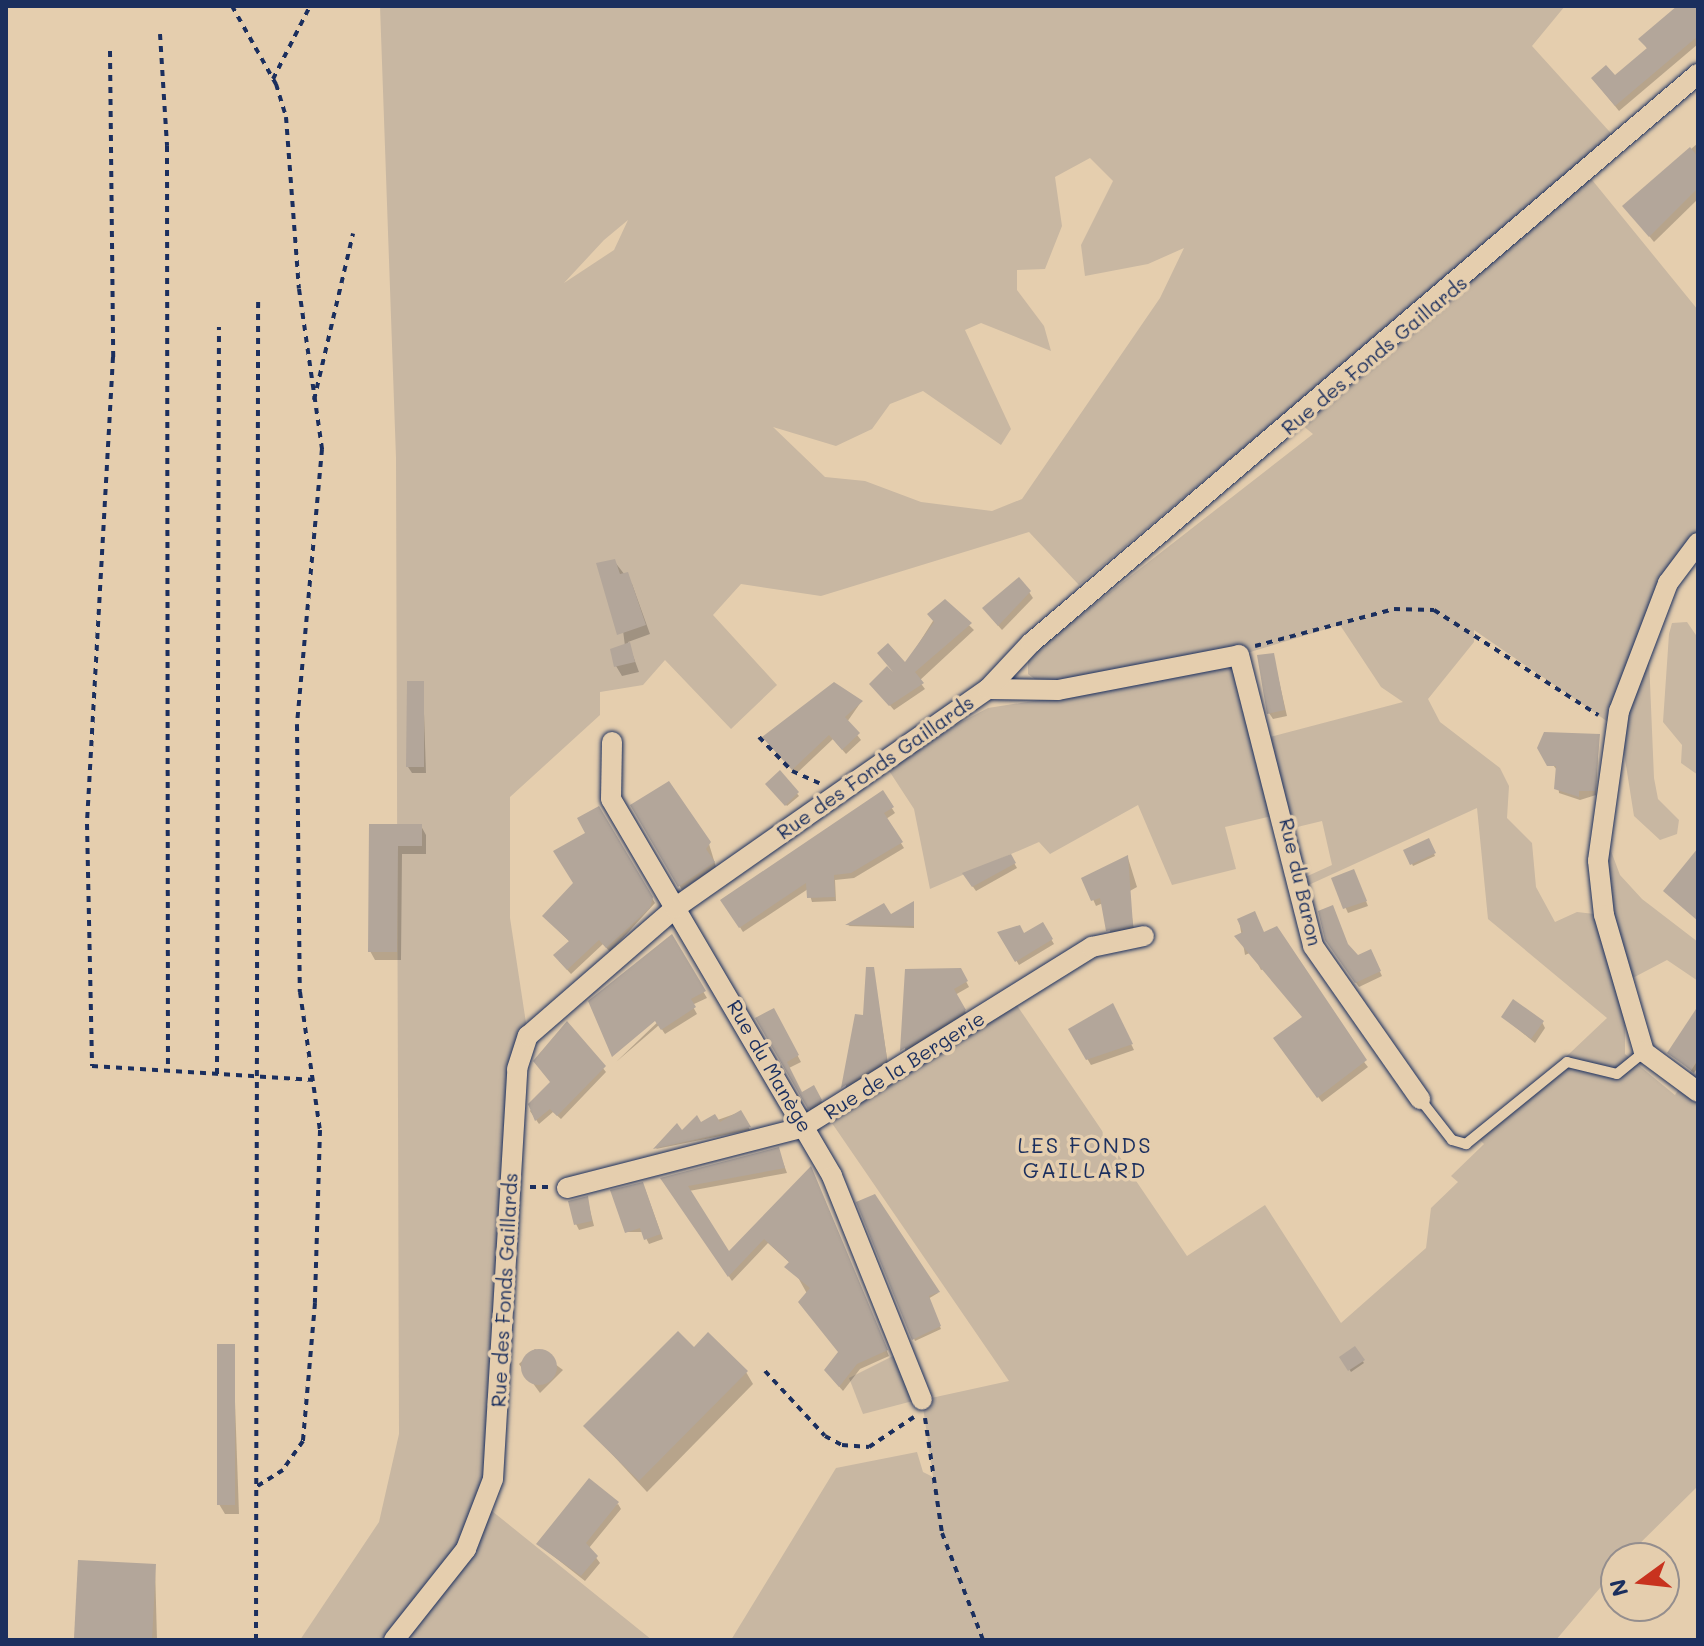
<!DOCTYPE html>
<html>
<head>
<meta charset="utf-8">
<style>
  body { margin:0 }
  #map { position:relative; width:1704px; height:1646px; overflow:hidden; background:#e5ceae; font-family:Mali,sans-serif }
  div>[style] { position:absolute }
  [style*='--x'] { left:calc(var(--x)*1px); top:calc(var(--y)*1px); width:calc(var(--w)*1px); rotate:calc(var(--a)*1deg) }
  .green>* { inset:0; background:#c8b7a2 }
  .shadow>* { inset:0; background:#0003 }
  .building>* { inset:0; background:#b3a69a }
  .round { border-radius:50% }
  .path>* { height:4px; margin-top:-2px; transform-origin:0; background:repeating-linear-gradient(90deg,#1b2f5e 0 6px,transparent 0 12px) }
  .roads { filter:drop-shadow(0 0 2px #1b2f5e) drop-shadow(0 0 2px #1b2f5e) }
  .service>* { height:10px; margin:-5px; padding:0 5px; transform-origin:5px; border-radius:5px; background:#e5ceae }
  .minor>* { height:20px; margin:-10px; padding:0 10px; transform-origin:10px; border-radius:10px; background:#e5ceae }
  span { translate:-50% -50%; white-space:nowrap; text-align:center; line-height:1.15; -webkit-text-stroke:7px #e5ceae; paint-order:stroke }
  .street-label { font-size:20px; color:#1b2f5e }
  .neighbourhood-label { font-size:22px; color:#1b2f5e; letter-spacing:2px }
  .frame { position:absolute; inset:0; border:8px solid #1b2f5e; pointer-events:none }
  .north { position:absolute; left:1600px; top:1542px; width:80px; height:80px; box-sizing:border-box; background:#e5ceae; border:2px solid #948e8e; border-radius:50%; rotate:255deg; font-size:22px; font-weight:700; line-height:32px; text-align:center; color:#1b2f5e }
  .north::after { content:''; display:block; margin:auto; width:28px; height:36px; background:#c8321e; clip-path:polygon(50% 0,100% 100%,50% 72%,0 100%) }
</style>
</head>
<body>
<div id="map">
  <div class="green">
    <div style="clip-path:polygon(evenodd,380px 6px,1565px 6px,1532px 46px,1618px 141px,1584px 170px,1698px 310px,1698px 543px,1668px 583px,1649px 659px,1654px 778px,1658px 799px,1679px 820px,1677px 834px,1660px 840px,1634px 816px,1619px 721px,1617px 728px,1474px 630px,1474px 642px,1428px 699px,1440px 722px,1500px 768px,1509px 786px,1507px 818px,1532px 843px,1536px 887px,1555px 922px,1577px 912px,1603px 915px,1608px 843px,1620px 875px,1642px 899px,1698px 942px,1698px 981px,1667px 960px,1625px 982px,1625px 1054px,1675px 1095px,1698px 1060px,1698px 1486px,1625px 1558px,1616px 1558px,1616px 1569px,1556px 1640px,731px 1640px,836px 1468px,917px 1452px,923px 1472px,933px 1477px,922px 1400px,1009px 1381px,825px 1113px,1012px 998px,1187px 1256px,1265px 1205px,1341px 1323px,1426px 1248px,1431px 1208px,1458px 1182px,1451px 1176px,1484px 1144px,1479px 1139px,1607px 1018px,1488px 919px,1477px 808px,1302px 888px,1301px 879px,1332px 865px,1322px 821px,1289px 829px,1285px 813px,1225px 827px,1236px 869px,1172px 885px,1138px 805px,1050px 854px,1039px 842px,930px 889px,914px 809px,884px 763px,988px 708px,1059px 697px,1028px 674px,1028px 656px,1313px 434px,1286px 412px,1079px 585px,1029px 532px,821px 596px,741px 584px,713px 615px,777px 685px,731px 729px,665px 660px,643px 685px,600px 692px,600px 715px,510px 797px,510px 918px,528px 1036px,487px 1507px,652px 1640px,300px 1640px,379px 1522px,399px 1434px,396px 458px,380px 6px,1090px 158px,1113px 181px,1081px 245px,1085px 276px,1148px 264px,1184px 248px,1160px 298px,1022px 499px,992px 511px,921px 502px,865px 481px,825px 477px,773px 427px,836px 446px,872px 429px,890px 404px,923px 391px,1001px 445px,1011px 429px,965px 330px,981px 323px,1051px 351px,1044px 326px,1017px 290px,1017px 270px,1045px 269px,1062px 226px,1055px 177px,1090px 158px,380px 6px,628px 220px,614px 250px,564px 283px,604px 240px,628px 220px,380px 6px,1340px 625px,1381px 687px,1403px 702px,1266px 738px,1240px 655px,1340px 625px)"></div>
    <div style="clip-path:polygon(1687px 622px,1698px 638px,1698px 775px,1681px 763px,1682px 745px,1663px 722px,1669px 634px,1672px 623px)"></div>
    <div style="clip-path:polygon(895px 1355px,913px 1401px,863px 1414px,849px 1378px)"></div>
  </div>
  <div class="shadow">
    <div style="clip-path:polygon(1680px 6px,1698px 6px,1698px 44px,1619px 111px,1593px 79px,1615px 78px,1648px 50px,1641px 39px)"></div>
    <div style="clip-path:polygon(1698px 143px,1698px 199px,1654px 242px,1625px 206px)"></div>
    <div style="clip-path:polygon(614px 561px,632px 584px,650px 634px,628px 642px,639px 672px,622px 676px,616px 666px,625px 646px)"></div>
    <div style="clip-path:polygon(1029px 592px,1033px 598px,1002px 630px,988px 614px)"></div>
    <div style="clip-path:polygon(945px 602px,974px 630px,919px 681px,925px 689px,894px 710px,871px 684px,905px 665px)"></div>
    <div style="clip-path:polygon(1273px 655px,1287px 716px,1273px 719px,1269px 713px)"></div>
    <div style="clip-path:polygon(423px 683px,426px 773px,412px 773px,408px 767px)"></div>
    <div style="clip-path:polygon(861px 702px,847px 722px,861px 740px,846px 754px,833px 739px,796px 774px,768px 743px)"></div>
    <div style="clip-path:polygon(1599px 736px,1596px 795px,1580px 800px,1559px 793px,1557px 770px,1539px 748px)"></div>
    <div style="clip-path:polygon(780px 773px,799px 796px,787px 806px,769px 786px)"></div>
    <div style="clip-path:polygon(882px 793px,895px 813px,886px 819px,904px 848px,854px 878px,835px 880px,836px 901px,812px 902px,808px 889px,743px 932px,723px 901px)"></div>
    <div style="clip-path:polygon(633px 806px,709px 844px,716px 867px,682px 890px)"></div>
    <div style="clip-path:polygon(598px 809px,655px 903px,610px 952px,603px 944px,571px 974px,559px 961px,570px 942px,545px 917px,575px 884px)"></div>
    <div style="clip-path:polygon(371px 826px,421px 826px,426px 835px,426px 854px,402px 854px,401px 960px,375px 960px,370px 951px)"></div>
    <div style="clip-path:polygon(1428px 840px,1435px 856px,1413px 866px,1406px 851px)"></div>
    <div style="clip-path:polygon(1010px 856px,1017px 868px,976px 891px,964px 874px)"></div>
    <div style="clip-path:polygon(1128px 858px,1137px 887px,1128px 892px,1134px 930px,1111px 935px,1103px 903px,1096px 906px,1084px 879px)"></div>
    <div style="clip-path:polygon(1356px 877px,1368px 906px,1348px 913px,1333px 880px)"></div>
    <div style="clip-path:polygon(914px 905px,914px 928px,848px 926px,884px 906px,891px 917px)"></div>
    <div style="clip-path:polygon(1239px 920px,1264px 934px,1368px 1067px,1322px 1102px,1278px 1044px,1304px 1018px,1268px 967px,1261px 970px,1252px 952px,1245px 955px)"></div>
    <div style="clip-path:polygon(1042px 924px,1054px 944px,1019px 965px,1000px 933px,1024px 935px)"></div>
    <div style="clip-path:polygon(671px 937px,707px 998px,692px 1005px,697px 1014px,665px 1034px,659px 1025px,616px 1062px,664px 1016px)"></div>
    <div style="clip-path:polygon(1330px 946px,1349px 947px,1357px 957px,1370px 951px,1382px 976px,1359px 987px)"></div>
    <div style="clip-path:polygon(873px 969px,888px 1064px,845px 1091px,857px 1016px,865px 1017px)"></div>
    <div style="clip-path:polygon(960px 970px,969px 987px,955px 995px,968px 1016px,905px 1055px,906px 971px)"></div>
    <div style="clip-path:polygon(1112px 1005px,1134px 1050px,1091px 1065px,1070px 1030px)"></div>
    <div style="clip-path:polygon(774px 1011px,801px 1062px,789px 1068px,802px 1095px,814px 1087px,824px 1106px,812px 1113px,757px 1019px)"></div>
    <div style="clip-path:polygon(1503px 1017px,1542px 1022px,1545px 1028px,1535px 1043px)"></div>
    <div style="clip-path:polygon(567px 1023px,606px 1072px,561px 1119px,553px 1112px,539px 1124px,530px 1111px,552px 1082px,535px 1061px)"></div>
    <div style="clip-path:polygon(1698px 1023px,1698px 1067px,1694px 1073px,1670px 1053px)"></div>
    <div style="clip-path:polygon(740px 1112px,750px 1130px,656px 1149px,677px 1126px,681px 1133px)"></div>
    <div style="clip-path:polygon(778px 1149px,787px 1173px,689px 1191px,728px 1254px,813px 1174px,889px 1356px,860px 1369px,843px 1391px,830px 1376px,840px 1353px,790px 1263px,768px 1243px,732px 1281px,663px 1179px)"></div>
    <div style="clip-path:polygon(645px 1189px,663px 1239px,649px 1244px,643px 1232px,627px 1232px)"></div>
    <div style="clip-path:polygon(587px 1198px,594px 1226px,579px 1230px,576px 1224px)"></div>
    <div style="clip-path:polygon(859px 1203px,938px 1293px,928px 1299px,941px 1329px,915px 1341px)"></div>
    <div style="clip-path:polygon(233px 1346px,239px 1514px,225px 1514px,219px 1504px)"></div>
    <div style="clip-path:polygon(535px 1349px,563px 1370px,540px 1393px,519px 1364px)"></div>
    <div style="clip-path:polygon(1354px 1349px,1364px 1363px,1351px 1372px,1342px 1357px)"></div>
    <div style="clip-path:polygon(746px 1372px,753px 1384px,647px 1492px,586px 1426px)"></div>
    <div style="clip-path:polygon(618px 1504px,621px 1509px,589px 1548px,600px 1563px,585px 1581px,538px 1544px)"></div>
    <div style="clip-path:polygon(155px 1566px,157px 1640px,77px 1640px,76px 1637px)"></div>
  </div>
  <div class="building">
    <div style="clip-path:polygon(1677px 6px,1698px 6px,1698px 36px,1615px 106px,1591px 78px,1606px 65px,1615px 75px,1647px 48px,1638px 39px)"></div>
    <div style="clip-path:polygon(1690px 147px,1698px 157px,1698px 188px,1649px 237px,1622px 206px)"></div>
    <div style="clip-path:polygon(615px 559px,620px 574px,628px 572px,646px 625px,617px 635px,596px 563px)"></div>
    <div style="clip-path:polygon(1019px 577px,1031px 591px,998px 626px,982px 608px)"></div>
    <div style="clip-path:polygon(945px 599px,972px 623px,915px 672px,924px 683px,889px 706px,869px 684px,887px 666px,893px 672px,877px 653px,888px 643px,905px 662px,934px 622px,927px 614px)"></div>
    <div style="clip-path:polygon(630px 642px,635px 662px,614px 667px,610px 649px)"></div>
    <div style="clip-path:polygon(1274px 653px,1285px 710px,1267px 714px,1257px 655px)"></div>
    <div style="clip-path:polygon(407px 681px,424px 681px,424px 767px,406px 767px)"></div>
    <div style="clip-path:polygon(834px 682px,863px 701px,845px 717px,860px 733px,842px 750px,829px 735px,792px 770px,762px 737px)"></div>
    <div style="clip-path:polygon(1544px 732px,1600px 734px,1595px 791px,1579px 791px,1579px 797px,1554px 789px,1556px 766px,1547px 766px,1537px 748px)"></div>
    <div style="clip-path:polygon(780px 770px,799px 792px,785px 806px,765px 784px)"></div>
    <div style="clip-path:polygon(669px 781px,711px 842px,706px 849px,715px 862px,678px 887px,630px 805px)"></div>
    <div style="clip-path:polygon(883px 790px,894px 807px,884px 813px,903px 842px,851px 873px,834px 875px,835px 897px,807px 898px,806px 883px,739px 928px,720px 900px)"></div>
    <div style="clip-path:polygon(599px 806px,653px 897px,650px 908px,606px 948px,599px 940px,567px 970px,553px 955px,569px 941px,542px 916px,573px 883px,553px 851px,585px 833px,577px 818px)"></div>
    <div style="clip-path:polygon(369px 824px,422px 824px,422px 846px,398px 846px,397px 952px,368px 952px)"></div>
    <div style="clip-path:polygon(1429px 838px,1436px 853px,1410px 865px,1403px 850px)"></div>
    <div style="clip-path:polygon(1698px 848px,1698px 921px,1663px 891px)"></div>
    <div style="clip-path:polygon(1011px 854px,1016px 863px,972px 887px,962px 873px)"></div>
    <div style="clip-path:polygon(1128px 855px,1133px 925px,1106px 931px,1100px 898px,1091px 901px,1081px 878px)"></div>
    <div style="clip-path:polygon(1354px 869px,1367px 901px,1343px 909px,1331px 878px)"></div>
    <div style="clip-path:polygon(914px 901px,914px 926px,845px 925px,884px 903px,891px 914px)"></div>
    <div style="clip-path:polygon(1333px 905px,1348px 944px,1358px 955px,1371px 949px,1381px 971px,1355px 983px,1325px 940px,1318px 911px)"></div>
    <div style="clip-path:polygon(1255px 911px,1264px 932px,1277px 926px,1367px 1060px,1317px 1098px,1273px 1038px,1302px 1017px,1234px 936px,1243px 932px,1237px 919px)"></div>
    <div style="clip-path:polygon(1043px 922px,1053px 939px,1015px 962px,997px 932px,1020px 925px,1024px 933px)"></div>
    <div style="clip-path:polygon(672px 934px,706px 991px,691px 999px,696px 1007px,661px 1030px,655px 1021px,612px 1057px,588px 1001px)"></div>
    <div style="clip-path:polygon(866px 967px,874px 967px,887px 1059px,841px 1088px,855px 1014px,863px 1015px)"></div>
    <div style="clip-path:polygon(961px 968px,968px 981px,954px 989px,966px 1010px,900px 1051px,905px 969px)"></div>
    <div style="clip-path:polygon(1513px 999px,1544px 1021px,1531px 1039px,1501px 1017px)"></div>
    <div style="clip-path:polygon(1113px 1003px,1133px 1044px,1086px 1060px,1068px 1029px)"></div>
    <div style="clip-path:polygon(1698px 1006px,1698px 1059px,1691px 1070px,1667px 1053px)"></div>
    <div style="clip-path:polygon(774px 1008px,799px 1055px,787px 1062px,802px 1092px,814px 1085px,822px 1100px,808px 1109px,755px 1018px)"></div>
    <div style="clip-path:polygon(567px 1021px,606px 1066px,557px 1116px,550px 1109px,535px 1121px,528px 1104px,550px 1082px,533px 1061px)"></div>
    <div style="clip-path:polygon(741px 1110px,751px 1127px,653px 1149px,677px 1123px,682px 1130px,697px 1115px,701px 1122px,715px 1114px,720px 1122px)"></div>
    <div style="clip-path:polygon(779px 1147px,785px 1168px,688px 1186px,729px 1251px,811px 1166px,888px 1350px,857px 1364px,839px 1387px,824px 1370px,838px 1352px,798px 1302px,810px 1288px,784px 1267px,789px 1262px,764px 1239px,728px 1277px,660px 1178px)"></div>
    <div style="clip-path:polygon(643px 1182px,661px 1234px,644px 1240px,640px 1228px,625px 1233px,610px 1190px)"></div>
    <div style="clip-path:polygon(875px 1194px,940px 1292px,929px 1296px,941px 1326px,912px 1340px,856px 1202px)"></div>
    <div style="clip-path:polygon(588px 1196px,592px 1221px,574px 1225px,568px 1201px)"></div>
    <div style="clip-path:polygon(678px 1331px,694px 1347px,708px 1332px,748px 1371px,639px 1481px,583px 1426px)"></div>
    <div style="clip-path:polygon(217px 1344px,235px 1344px,235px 1505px,217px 1505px)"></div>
    <div style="clip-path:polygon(1355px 1346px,1365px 1360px,1348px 1371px,1339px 1357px)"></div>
    <div class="round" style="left:521px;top:1349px;width:36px;height:36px"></div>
    <div style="clip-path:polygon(589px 1478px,619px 1502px,586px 1543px,598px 1556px,581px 1576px,536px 1544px)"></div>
    <div style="clip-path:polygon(78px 1560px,156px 1564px,152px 1640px,74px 1638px)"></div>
  </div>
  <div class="path">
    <div style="--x:232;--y:6;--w:90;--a:60.6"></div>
    <div style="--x:276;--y:84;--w:34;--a:73"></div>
    <div style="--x:286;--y:117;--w:172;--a:85.7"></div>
    <div style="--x:299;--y:289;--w:162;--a:81.8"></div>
    <div style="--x:322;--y:449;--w:277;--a:95.2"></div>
    <div style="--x:297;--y:725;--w:267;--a:89.4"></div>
    <div style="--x:300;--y:992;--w:139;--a:81.8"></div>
    <div style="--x:320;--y:1130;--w:173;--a:91.7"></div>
    <div style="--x:315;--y:1303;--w:139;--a:95"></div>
    <div style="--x:303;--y:1441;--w:35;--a:125"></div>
    <div style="--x:283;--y:1470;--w:32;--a:148"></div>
    <div style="--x:160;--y:34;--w:112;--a:86.4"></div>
    <div style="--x:167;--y:146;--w:925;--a:89.94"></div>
    <div style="--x:110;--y:51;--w:306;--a:89.4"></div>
    <div style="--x:113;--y:357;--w:468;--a:93.2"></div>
    <div style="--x:87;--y:824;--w:242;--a:88.8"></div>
    <div style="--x:92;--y:1066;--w:223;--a:3.6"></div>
    <div style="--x:273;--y:79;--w:82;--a:-63.1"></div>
    <div style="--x:314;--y:400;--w:171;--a:-76.8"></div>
    <div style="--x:1255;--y:646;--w:144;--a:-14.9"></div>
    <div style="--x:1394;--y:609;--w:40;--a:1.4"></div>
    <div style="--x:1434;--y:610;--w:195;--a:32.6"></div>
    <div style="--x:759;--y:737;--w:47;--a:45.9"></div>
    <div style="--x:792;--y:771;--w:30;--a:24"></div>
    <div style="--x:217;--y:1074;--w:747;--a:-89.85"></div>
    <div style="--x:530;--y:1187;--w:19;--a:0"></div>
    <div style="--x:765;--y:1371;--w:88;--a:47.3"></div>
    <div style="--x:825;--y:1436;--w:19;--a:28"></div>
    <div style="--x:842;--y:1445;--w:27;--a:4"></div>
    <div style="--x:869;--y:1447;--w:54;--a:-33.7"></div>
    <div style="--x:925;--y:1418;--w:116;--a:81.6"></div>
    <div style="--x:942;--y:1533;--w:115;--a:69"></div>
    <div style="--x:256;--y:1640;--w:1341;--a:-89.91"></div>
  </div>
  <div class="roads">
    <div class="service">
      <div style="--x:1420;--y:1099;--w:52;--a:52"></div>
      <div style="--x:1452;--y:1140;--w:15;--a:16"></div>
      <div style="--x:1466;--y:1144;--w:130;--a:-39.1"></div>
      <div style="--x:1567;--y:1062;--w:51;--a:13.5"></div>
      <div style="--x:1617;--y:1074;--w:35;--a:-39"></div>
    </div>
    <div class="minor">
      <div style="--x:1698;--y:543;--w:50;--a:126.9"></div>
      <div style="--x:1668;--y:583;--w:137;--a:110.9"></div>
      <div style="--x:1619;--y:711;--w:151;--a:98"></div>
      <div style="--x:1598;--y:861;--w:54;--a:83.7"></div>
      <div style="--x:1604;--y:915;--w:143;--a:73.7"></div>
      <div style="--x:1644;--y:1052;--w:67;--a:36.5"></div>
      <div style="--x:988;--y:689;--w:70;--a:0.8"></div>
      <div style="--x:1058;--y:690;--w:184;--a:-10.9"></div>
      <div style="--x:1239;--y:655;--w:300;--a:75.7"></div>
      <div style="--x:1313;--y:946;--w:187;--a:55"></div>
      <div style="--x:612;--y:742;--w:57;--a:91"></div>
      <div style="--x:611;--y:799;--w:437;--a:59.6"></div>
      <div style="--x:832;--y:1176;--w:241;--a:68.1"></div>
      <div style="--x:567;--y:1188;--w:242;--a:-14.4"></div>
      <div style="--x:801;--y:1128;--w:343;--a:-31.9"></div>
      <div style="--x:1092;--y:947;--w:53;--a:-11.9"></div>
      <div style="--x:394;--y:1640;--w:116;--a:-51.6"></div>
      <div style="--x:466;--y:1549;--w:75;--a:-68.9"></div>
      <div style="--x:493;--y:1479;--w:411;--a:-86.6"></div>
      <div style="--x:517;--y:1069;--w:35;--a:-72"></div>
      <div style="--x:528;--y:1036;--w:195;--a:-41"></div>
      <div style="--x:675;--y:908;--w:382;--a:-35"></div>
      <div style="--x:988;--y:689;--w:63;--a:-46.9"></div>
      <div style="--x:1031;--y:643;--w:877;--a:-40.47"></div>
    </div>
  </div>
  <div class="street-label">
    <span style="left:1374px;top:355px;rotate:-40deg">Rue des Fonds Gaillards</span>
    <span style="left:875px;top:767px;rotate:-35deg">Rue des Fonds Gaillards</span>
    <span style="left:1301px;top:882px;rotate:77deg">Rue du Baron</span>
    <span style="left:904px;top:1065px;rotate:-32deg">Rue de la Bergerie</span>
    <span style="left:770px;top:1066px;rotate:60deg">Rue du Manège</span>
    <span style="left:504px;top:1290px;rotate:-87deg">Rue des Fonds Gaillards</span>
  </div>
  <div class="neighbourhood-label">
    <span style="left:1085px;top:1157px">LES FONDS<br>GAILLARD</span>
  </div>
  <div class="frame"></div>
  <div class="north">N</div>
</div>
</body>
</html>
